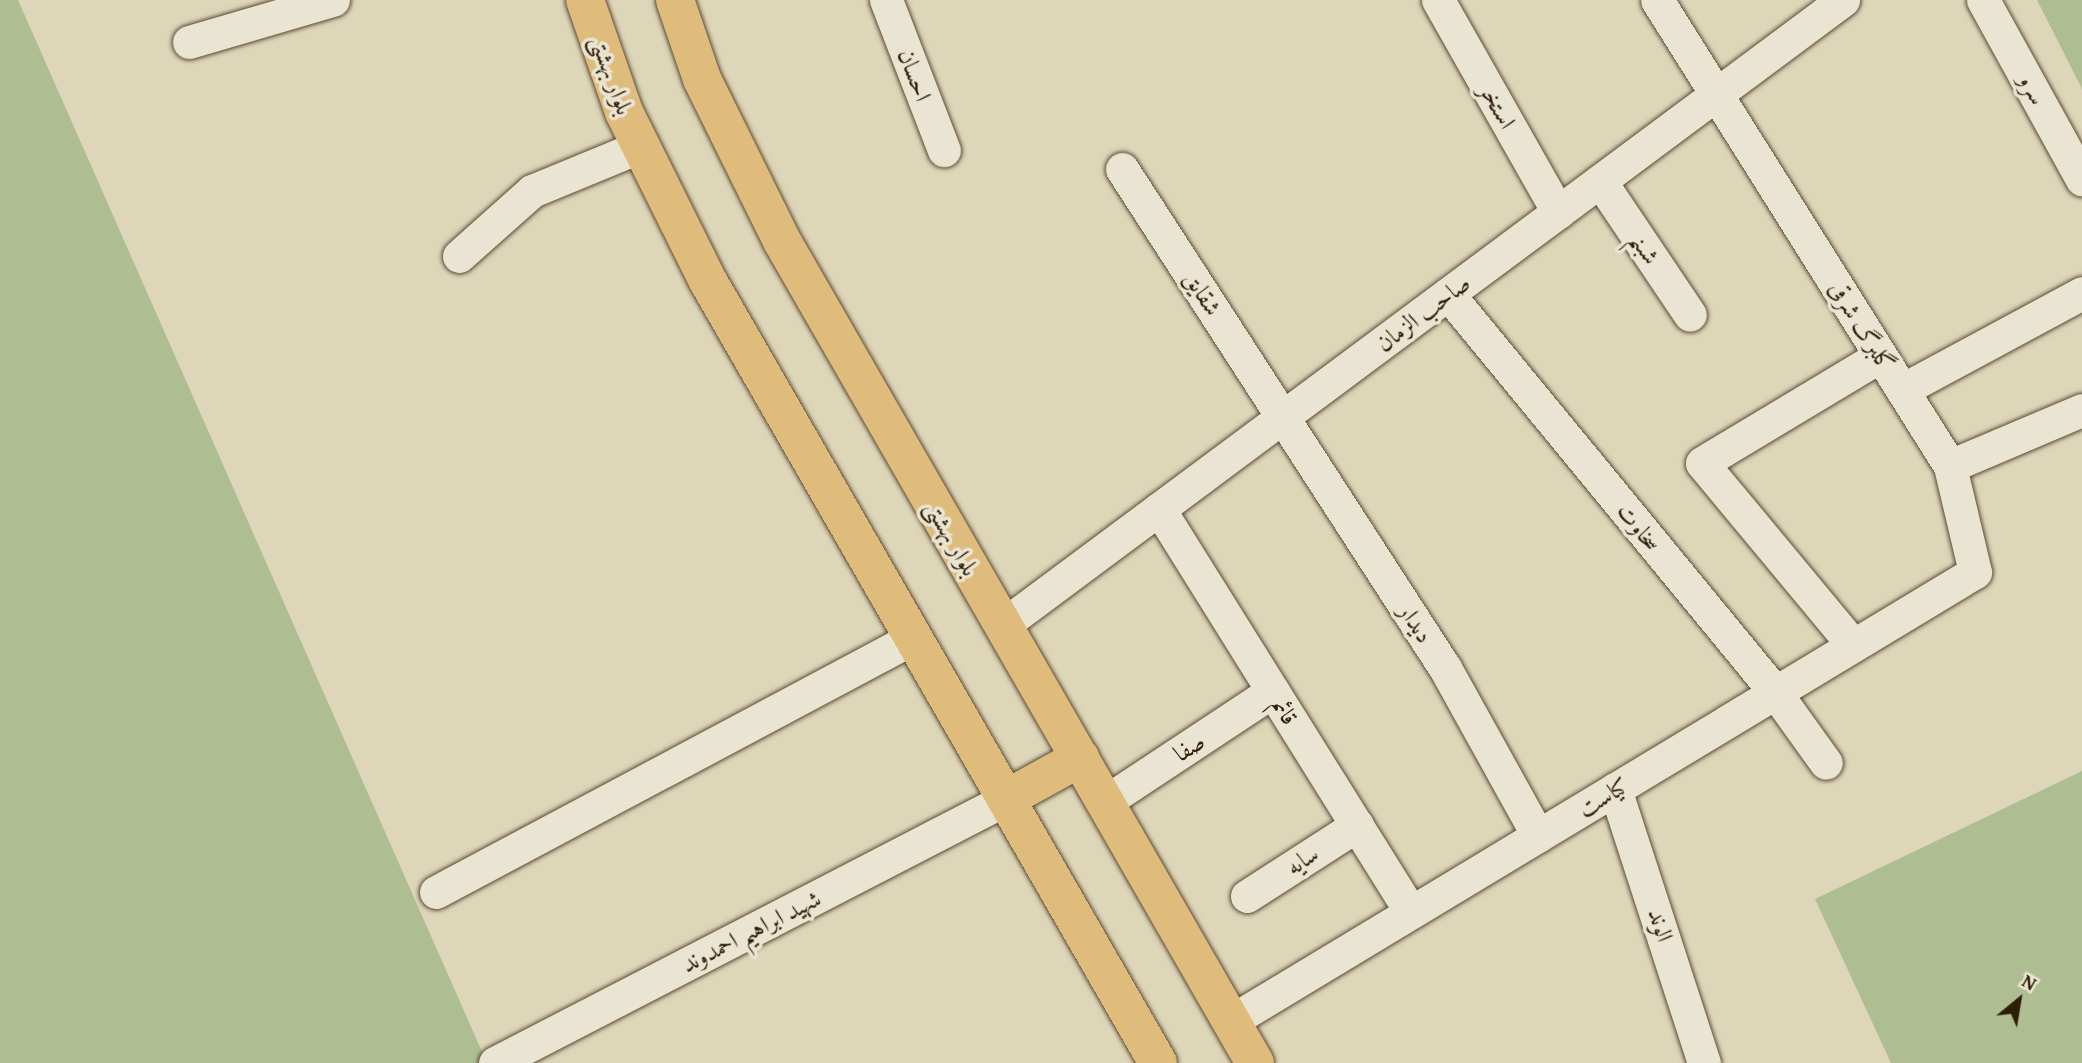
<!DOCTYPE html>
<html>
<head>
<meta charset="utf-8">
<style>
  body { margin:0 }
  #map { position:relative; width:2082px; height:1063px; overflow:hidden; background:#ded6b9; font-family:"Gentium Book Plus",Amiri,serif }
  div>[style] { position:absolute }
  [style*='--x'] { left:calc(var(--x)*1px); top:calc(var(--y)*1px); width:calc(var(--w)*1px); rotate:calc(var(--a)*1deg) }
  .green>* { inset:0; background:#aebe92 }
  .roads { filter:drop-shadow(0 0 2px #5a4b34) drop-shadow(0 0 2px #5a4b34) }
  .street>* { height:33px; margin:-16.5px; padding:0 16.5px; transform-origin:16.5px; border-radius:16.5px; background:#eae4d2 }
  .primary>* { height:38px; margin:-19px; padding:0 19px; transform-origin:19px; border-radius:19px; background:#dfbb7c }
  span { translate:-50% -50%; white-space:nowrap; text-align:center; line-height:1.15; -webkit-text-stroke:7px #eae4d2; paint-order:stroke }
  .street-label { font-size:24px; color:#2e1d07 }
  .north { position:absolute; left:1984px; top:965px; width:70px; height:70px; -webkit-text-stroke:5px #eae4d2; paint-order:stroke; rotate:30deg; font-size:19px; font-weight:700; line-height:28px; text-align:center; color:#2e1d07 }
  .north::after { content:''; display:block; margin:auto; width:24px; height:32px; background:#2e1d07; clip-path:polygon(50% 0,100% 100%,50% 72%,0 100%) }
</style>
</head>
<body>
<div id="map">
  <div class="green">
    <div style="clip-path:polygon(0 0,18px 0,487px 1063px,0 1063px)"></div>
    <div style="clip-path:polygon(2037px 0,2082px 0,2082px 89px)"></div>
    <div style="clip-path:polygon(2082px 771px,2082px 1063px,1891px 1063px,1815px 899px)"></div>
  </div>
  <div class="roads">
    <div class="street">
      <div style="--x:886;--y:0;--w:161;--a:68.9"></div>
      <div style="--x:1438;--y:0;--w:244;--a:60.5"></div>
      <div style="--x:1983;--y:0;--w:205;--a:61.1"></div>
      <div style="--x:189;--y:42;--w:150;--a:-16.3"></div>
      <div style="--x:1122;--y:169;--w:594;--a:57.09"></div>
      <div style="--x:1445;--y:668;--w:192;--a:61"></div>
      <div style="--x:1600;--y:181;--w:161;--a:56.1"></div>
      <div style="--x:459;--y:256;--w:98;--a:-41.7"></div>
      <div style="--x:532;--y:191;--w:118;--a:-22.4"></div>
      <div style="--x:1448;--y:294;--w:515;--a:50.59"></div>
      <div style="--x:1775;--y:692;--w:87;--a:54.3"></div>
      <div style="--x:1902;--y:390;--w:204;--a:-28.3"></div>
      <div style="--x:1950;--y:466;--w:143;--a:-23"></div>
      <div style="--x:1159;--y:509;--w:475;--a:58"></div>
      <div style="--x:1003;--y:625;--w:1047;--a:-36.65"></div>
      <div style="--x:1853;--y:645;--w:236;--a:-129.7"></div>
      <div style="--x:1702;--y:463;--w:208;--a:-31"></div>
      <div style="--x:1615;--y:789;--w:288;--a:72"></div>
      <div style="--x:1105;--y:802;--w:201;--a:-33.5"></div>
      <div style="--x:436;--y:892;--w:540;--a:-28.04"></div>
      <div style="--x:1247;--y:896;--w:131;--a:-32.8"></div>
      <div style="--x:1231;--y:1021;--w:869;--a:-31.11"></div>
      <div style="--x:1975;--y:572;--w:109;--a:-103.3"></div>
      <div style="--x:1950;--y:466;--w:550;--a:-122.16"></div>
      <div style="--x:495;--y:1063;--w:575;--a:-27.32"></div>
    </div>
    <div class="primary">
      <div style="--x:585;--y:0;--w:119;--a:70.8"></div>
      <div style="--x:624;--y:112;--w:189;--a:63.6"></div>
      <div style="--x:708;--y:281;--w:902;--a:60.08"></div>
      <div style="--x:675;--y:0;--w:83;--a:71.1"></div>
      <div style="--x:702;--y:79;--w:181;--a:63.7"></div>
      <div style="--x:782;--y:241;--w:948;--a:60.08"></div>
      <div style="--x:1006;--y:799;--w:85;--a:-29"></div>
    </div>
  </div>
  <div class="street-label">
    <span style="left:612px;top:75px;rotate:70deg">بلوار بهشتی</span>
    <span style="left:915px;top:75px;rotate:69deg">احسان</span>
    <span style="left:2033px;top:89px;rotate:61deg">سرو</span>
    <span style="left:1498px;top:106px;rotate:60deg">استخر</span>
    <span style="left:1645px;top:248px;rotate:56deg">شبنم</span>
    <span style="left:1203px;top:293px;rotate:57deg">شقایق</span>
    <span style="left:1423px;top:313px;rotate:-37deg">صاحب الزمان</span>
    <span style="left:1862px;top:326px;rotate:58deg">گلبرگ شرقی</span>
    <span style="left:1639px;top:527px;rotate:51deg">سخاوت</span>
    <span style="left:952px;top:538px;rotate:60deg">بلوار بهشتی</span>
    <span style="left:1416px;top:623px;rotate:57deg">دیدار</span>
    <span style="left:1285px;top:711px;rotate:58deg">قائم</span>
    <span style="left:1189px;top:747px;rotate:-34deg">صفا</span>
    <span style="left:1603px;top:797px;rotate:-31deg">کیاست</span>
    <span style="left:1302px;top:860px;rotate:-33deg">سایه</span>
    <span style="left:1661px;top:925px;rotate:72deg">الوند</span>
    <span style="left:751px;top:931px;rotate:-27deg">شهید ابراهیم احمدوند</span>
  </div>
  <div class="north">N</div>
</div>
</body>
</html>
